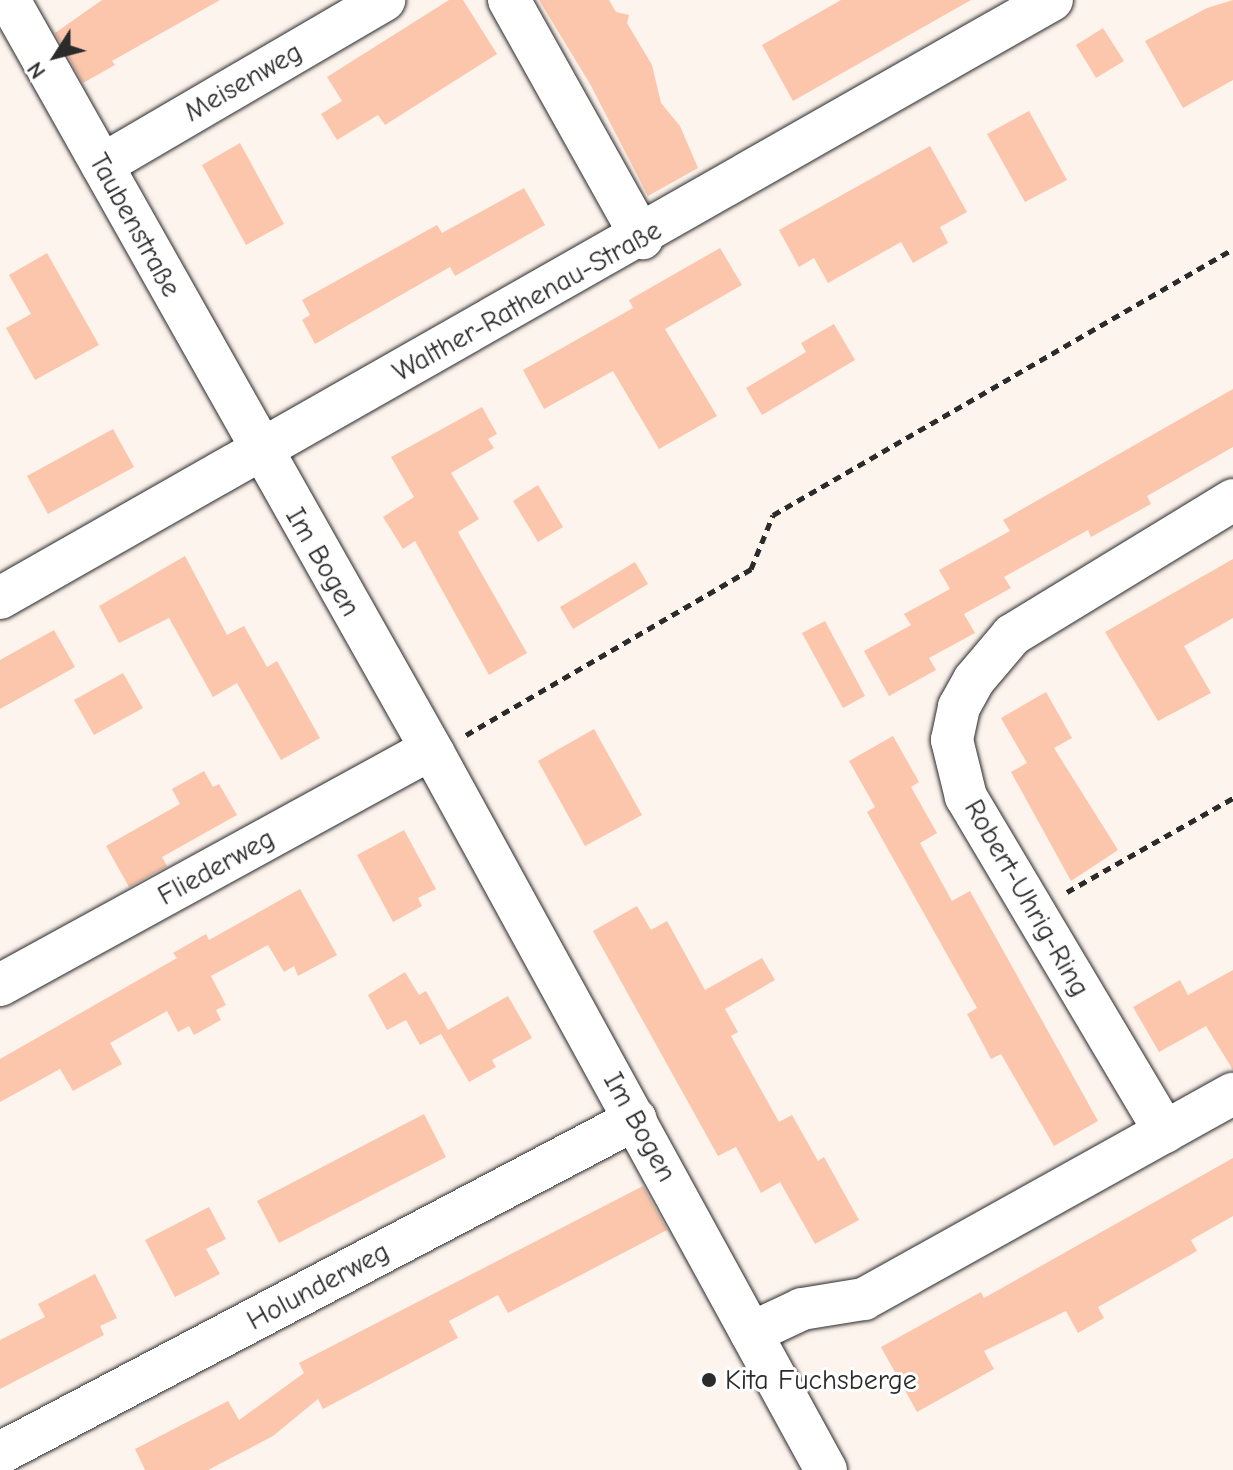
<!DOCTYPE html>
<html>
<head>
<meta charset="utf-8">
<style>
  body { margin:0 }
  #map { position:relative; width:1233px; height:1470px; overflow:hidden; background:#fef4ee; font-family:"Comic Neue",sans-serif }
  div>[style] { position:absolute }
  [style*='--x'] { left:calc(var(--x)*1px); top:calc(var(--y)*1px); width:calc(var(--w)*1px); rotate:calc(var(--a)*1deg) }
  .building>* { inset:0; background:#fbc6ac }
  .path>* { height:5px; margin-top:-2.5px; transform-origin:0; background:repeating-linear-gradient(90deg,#2b2b2b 0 8px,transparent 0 14px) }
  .roads { filter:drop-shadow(0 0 2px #2b2b2b) drop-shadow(0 0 2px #2b2b2b) }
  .minor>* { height:42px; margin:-21px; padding:0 21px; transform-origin:21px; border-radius:21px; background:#fff }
  .dots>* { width:22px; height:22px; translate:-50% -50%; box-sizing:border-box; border:4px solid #fff; border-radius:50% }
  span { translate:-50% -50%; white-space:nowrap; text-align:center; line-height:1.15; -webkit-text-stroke:6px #fff; paint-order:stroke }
  .street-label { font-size:28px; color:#2b2b2b }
  .poi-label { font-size:28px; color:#2b2b2b }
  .left { translate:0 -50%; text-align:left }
  .north { position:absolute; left:16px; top:16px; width:80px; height:80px; -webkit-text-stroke:6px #fff; paint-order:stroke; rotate:234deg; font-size:22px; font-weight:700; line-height:32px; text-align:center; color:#2b2b2b }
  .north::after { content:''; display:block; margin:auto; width:28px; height:36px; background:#2b2b2b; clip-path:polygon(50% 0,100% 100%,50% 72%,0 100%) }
</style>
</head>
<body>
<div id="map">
  <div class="building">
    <div style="clip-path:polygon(102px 0,220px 0,112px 61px,115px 65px,83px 83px,55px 33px)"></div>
    <div style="clip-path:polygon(449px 0,463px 0,497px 54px,385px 125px,378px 115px,337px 140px,321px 114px,342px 101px,327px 77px)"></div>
    <div style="clip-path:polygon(539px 0,609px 0,616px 12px,629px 15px,627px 23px,652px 65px,661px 103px,680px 126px,698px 168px,648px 196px,590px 84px)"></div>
    <div style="clip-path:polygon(841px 0,971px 0,793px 101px,762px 45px)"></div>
    <div style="clip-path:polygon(1233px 0,1233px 80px,1183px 108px,1145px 41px,1207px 8px)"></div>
    <div style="clip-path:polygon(1103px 28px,1124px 61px,1096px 78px,1076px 45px)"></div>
    <div style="clip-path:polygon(1029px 111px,1067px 180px,1025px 202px,987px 134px)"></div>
    <div style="clip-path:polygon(240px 143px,284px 224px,246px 245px,202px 165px)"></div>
    <div style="clip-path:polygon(930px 146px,967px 212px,940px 227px,948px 243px,913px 263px,901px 242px,828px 283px,814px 258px,799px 267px,779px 230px)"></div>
    <div style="clip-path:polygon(524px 188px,545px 225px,455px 276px,450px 267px,315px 344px,302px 320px,310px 315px,302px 300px,437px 225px,442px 233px)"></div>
    <div style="clip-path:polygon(720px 248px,742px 285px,665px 329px,717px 416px,659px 449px,613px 371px,544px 409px,523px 370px,633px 308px,629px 300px)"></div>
    <div style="clip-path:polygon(47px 253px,99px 345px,35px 380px,6px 328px,31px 314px,9px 275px)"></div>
    <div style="clip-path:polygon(834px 324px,855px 360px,762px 415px,746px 388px,806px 352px,801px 343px)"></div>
    <div style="clip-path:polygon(1233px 389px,1233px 447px,1147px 496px,1151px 504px,1091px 537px,1088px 530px,1004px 577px,1011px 588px,964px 614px,975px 633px,929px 658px,936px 670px,889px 696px,864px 651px,911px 625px,904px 614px,950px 589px,939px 570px,1010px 531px,1003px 520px)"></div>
    <div style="clip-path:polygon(482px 407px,497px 434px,488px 439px,494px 448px,451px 473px,479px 519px,458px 532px,527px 653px,489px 675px,415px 541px,403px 549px,383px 517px,414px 497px,391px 457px)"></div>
    <div style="clip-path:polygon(113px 429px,134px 467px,48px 514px,27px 476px)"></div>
    <div style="clip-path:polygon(538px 485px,563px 527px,538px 542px,513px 501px)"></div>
    <div style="clip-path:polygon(185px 556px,227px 635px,244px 626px,267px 667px,277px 661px,320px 738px,281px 760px,237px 683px,213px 697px,169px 618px,119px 643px,99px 606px)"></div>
    <div style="clip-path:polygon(1233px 559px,1233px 618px,1184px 646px,1211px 693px,1158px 721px,1105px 632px)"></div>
    <div style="clip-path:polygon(635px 562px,648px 584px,573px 629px,560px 607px)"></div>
    <div style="clip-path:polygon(825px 621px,865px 696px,843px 708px,802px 633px)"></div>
    <div style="clip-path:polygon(54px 630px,75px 667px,0 709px,0 660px)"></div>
    <div style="clip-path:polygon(123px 673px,143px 708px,94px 735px,74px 700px)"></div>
    <div style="clip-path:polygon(1046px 692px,1072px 738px,1054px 748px,1118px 850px,1071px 881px,1011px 772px,1027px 763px,1001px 718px)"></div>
    <div style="clip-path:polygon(594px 729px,642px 815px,585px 846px,538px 761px)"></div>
    <div style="clip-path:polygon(893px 736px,919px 782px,911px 787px,937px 833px,920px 843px,952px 901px,970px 891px,1098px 1121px,1054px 1146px,1001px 1054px,991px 1059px,967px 1014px,977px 1008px,867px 812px,875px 807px,849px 761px)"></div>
    <div style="clip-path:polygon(204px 771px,213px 787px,219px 784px,237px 815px,162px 857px,167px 866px,129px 887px,106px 846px,180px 804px,172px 789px)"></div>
    <div style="clip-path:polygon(404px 830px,436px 889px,418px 898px,422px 906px,393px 922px,357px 855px)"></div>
    <div style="clip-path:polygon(300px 889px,337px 955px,298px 976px,294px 966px,284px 972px,268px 945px,211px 976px,226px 1005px,216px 1010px,221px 1020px,194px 1035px,189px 1026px,178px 1032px,167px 1011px,110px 1043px,122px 1064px,73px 1091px,60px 1069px,0 1102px,0 1059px,177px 958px,173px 953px,206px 934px,209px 940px)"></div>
    <div style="clip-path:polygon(637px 906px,651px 930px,667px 921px,705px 990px,762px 958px,775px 980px,725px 1009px,738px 1032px,731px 1036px,779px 1122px,792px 1115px,818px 1161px,824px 1157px,859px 1220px,815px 1244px,780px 1182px,761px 1193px,736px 1147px,718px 1156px,593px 931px)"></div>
    <div style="clip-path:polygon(1233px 970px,1233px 1070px,1206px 1026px,1159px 1052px,1133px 1007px,1180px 980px,1188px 995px)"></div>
    <div style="clip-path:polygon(405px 972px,419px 995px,426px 991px,448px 1030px,508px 996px,532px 1038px,492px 1060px,496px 1067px,469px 1082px,441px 1034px,420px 1045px,406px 1020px,387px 1030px,368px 995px)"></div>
    <div style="clip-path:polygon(424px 1114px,446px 1157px,279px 1243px,257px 1201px)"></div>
    <div style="clip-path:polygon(1233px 1158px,1233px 1216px,1191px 1240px,1197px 1251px,1098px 1307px,1104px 1318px,1078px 1333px,1066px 1311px,984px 1351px,994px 1369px,917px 1412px,881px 1347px,981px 1292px,984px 1298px)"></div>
    <div style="clip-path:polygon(643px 1186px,667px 1230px,508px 1313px,498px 1295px,449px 1321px,458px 1338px,323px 1409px,318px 1399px,273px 1436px,208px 1470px,145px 1470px,135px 1449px,228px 1401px,239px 1420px,304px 1373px,299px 1363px)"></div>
    <div style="clip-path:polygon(209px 1207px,226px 1239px,206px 1249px,220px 1274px,175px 1297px,145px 1240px)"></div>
    <div style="clip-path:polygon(95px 1274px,117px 1318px,100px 1326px,104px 1335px,0 1389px,0 1340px,45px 1317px,38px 1304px)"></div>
  </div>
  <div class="path">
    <div style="--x:466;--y:735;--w:330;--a:-30.2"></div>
    <div style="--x:751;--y:569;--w:58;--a:-67.8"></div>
    <div style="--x:773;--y:515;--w:531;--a:-30.04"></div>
    <div style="--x:1067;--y:892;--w:191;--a:-29.5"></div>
  </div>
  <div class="roads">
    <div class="minor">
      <div style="--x:9;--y:0;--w:866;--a:60.59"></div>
      <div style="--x:434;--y:754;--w:816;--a:61.3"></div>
      <div style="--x:509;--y:0;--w:273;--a:60.8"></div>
      <div style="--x:102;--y:165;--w:327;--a:-30.3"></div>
      <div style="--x:0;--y:598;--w:1210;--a:-29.62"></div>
      <div style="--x:0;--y:985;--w:474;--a:-28.7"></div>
      <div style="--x:416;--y:757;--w:18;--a:-9"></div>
      <div style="--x:1165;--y:1132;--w:390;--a:-120.7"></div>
      <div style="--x:966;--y:797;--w:59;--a:-103.8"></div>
      <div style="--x:952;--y:740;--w:34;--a:-78"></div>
      <div style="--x:959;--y:707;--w:31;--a:-61"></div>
      <div style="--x:974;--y:680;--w:59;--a:-49.8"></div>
      <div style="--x:1012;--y:635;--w:259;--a:-31.4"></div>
      <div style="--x:751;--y:1333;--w:56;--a:-25.2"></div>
      <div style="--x:802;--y:1309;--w:63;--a:-9.2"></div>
      <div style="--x:864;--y:1299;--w:422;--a:-29.1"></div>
      <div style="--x:0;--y:1453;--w:718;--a:-27.71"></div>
    </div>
  </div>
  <div class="dots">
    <div style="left:709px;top:1380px;background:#2b2b2b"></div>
  </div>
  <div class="street-label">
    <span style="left:243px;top:82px;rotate:-30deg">Meisenweg</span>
    <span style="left:135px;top:225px;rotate:61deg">Taubenstraße</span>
    <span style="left:527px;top:301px;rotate:-29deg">Walther-Rathenau-Straße</span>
    <span style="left:323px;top:562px;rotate:60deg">Im Bogen</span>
    <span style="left:216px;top:867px;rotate:-29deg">Fliederweg</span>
    <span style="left:1027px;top:898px;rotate:60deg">Robert-Uhrig-Ring</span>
    <span style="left:640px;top:1127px;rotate:61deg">Im Bogen</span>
    <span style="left:318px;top:1286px;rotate:-28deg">Holunderweg</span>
  </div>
  <div class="poi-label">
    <span class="left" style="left:725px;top:1380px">Kita Fuchsberge</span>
  </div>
  <div class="north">N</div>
</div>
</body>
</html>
